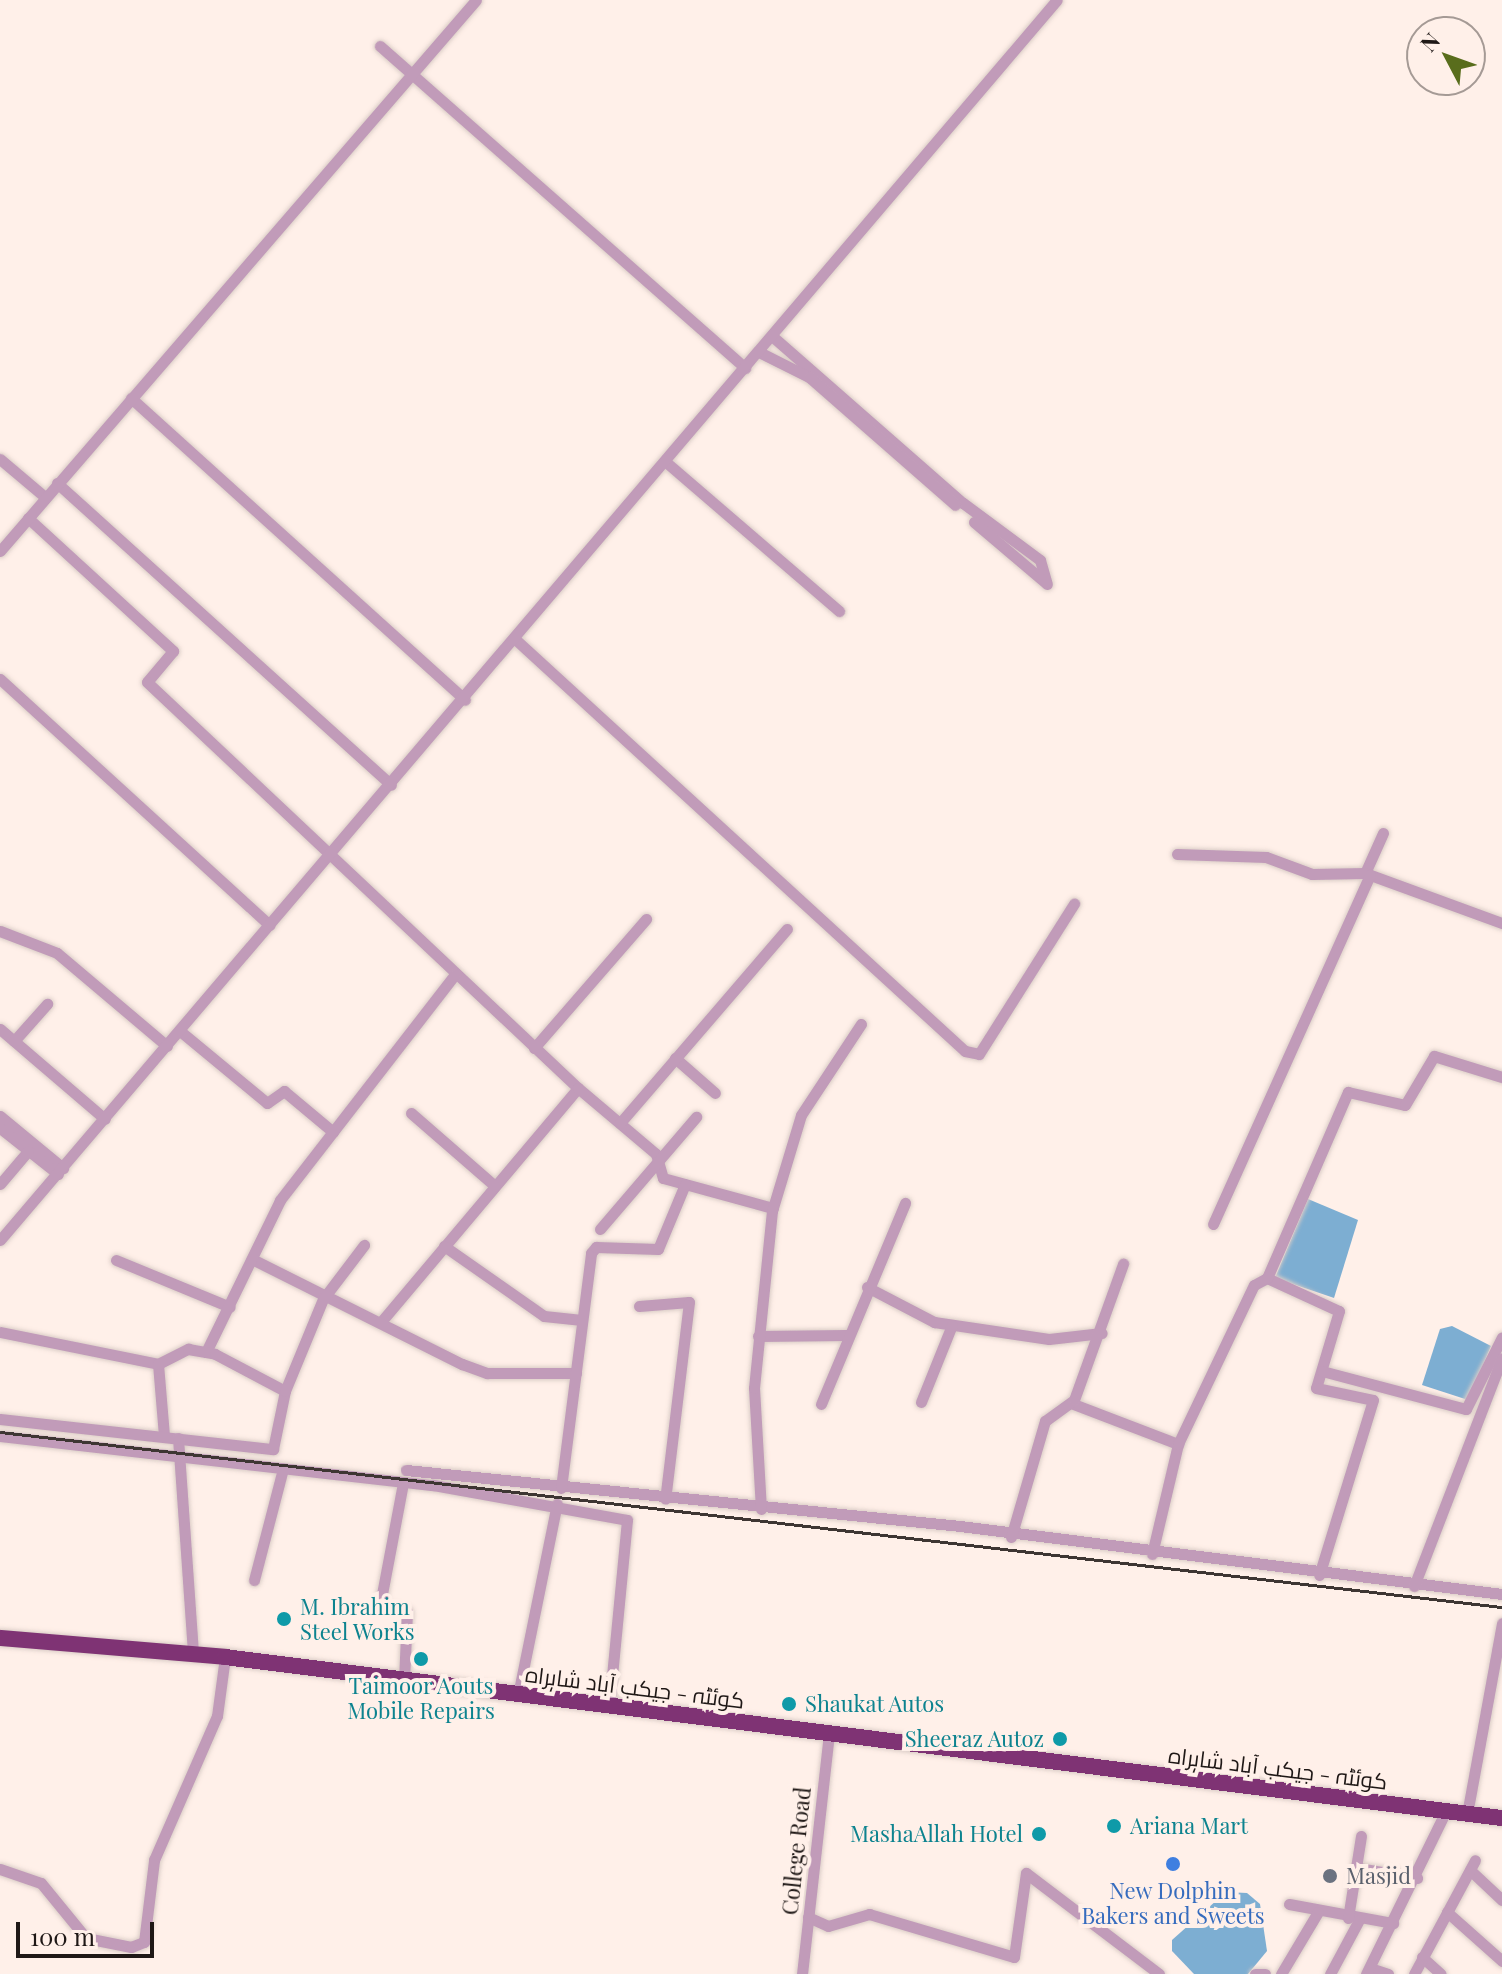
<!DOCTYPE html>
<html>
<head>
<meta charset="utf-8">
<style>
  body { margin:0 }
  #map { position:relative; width:1502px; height:1974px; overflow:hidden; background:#fff0e9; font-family:"Playfair Display",Cairo,serif }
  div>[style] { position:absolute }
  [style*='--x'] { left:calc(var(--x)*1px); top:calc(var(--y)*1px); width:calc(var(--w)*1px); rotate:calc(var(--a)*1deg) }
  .water>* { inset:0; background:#7daed2 }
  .roads { filter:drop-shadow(0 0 2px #dbcdc7) drop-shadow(0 0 2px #dbcdc7) }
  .minor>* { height:11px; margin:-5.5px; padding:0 5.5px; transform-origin:5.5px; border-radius:5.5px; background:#c19bb9 }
  .highway>* { height:16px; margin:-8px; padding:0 8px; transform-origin:8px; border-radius:8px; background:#7f3374 }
  .rail>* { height:3px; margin:-1.5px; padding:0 1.5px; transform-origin:1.5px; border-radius:1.5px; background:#3e3633 }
  .dots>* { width:22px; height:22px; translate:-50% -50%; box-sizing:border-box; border:4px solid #fff0e9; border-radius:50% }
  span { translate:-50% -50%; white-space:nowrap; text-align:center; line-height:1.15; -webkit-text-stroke:8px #fff0e9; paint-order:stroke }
  .culture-label { font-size:22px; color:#0d838f }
  .left { translate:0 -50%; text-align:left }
  .right { translate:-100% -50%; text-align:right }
  .street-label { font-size:22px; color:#1f1816 }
  .worship-label { font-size:22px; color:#5b616d }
  .shop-label { font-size:22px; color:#366cbe }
  .north { position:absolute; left:1406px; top:16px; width:80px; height:80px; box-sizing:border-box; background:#fff0e9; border:2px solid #a59a95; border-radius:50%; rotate:311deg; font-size:22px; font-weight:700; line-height:32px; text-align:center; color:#1f1816 }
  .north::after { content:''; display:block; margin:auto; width:28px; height:36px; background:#596d1c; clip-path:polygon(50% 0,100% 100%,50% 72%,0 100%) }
  .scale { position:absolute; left:16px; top:1922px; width:138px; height:36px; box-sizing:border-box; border:4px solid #1f1816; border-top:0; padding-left:10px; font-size:24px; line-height:28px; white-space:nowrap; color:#1f1816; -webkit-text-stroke:6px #fff0e9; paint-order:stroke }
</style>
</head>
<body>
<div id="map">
  <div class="water">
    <div style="clip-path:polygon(1308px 1199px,1358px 1220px,1334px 1298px,1275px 1278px)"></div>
    <div style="clip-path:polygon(1452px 1326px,1491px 1346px,1468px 1400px,1422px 1385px,1440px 1329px)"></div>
    <div style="clip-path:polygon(1226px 1892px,1247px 1893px,1260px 1904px,1267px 1951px,1248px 1974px,1194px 1974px,1172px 1951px,1172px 1940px)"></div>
  </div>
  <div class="roads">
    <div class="minor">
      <div style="--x:380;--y:46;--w:487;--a:41.4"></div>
      <div style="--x:772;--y:336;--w:254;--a:41.2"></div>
      <div style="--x:963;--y:503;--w:96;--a:36.5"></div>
      <div style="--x:1040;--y:560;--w:25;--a:74"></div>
      <div style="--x:759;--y:352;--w:56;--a:26.6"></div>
      <div style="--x:809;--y:377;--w:194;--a:41.2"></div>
      <div style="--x:131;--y:398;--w:450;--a:42.1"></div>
      <div style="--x:0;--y:459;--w:59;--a:40.2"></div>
      <div style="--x:667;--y:463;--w:227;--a:40.7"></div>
      <div style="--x:57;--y:483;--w:450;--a:42.1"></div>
      <div style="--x:28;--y:518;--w:197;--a:42.5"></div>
      <div style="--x:173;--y:651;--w:40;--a:130"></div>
      <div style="--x:147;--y:682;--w:592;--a:43.29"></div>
      <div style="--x:578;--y:1088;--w:306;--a:130.1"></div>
      <div style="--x:974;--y:522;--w:94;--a:40.3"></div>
      <div style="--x:0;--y:551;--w:728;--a:-49.18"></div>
      <div style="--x:515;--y:639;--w:610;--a:42.48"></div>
      <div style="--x:965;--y:1051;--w:14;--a:12"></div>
      <div style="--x:979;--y:1054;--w:178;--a:-57.7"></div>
      <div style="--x:0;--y:679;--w:365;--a:42.4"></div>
      <div style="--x:1383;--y:833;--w:44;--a:114.2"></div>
      <div style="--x:1365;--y:873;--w:146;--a:20.1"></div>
      <div style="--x:1177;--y:854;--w:89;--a:1.9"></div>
      <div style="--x:1266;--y:857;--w:49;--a:20.3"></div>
      <div style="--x:1312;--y:874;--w:53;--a:-1.1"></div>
      <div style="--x:0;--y:931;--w:61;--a:21.1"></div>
      <div style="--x:57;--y:953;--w:144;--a:40.2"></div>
      <div style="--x:0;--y:1029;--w:138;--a:40.6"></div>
      <div style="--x:180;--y:1031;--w:113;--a:39.6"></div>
      <div style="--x:267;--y:1103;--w:21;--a:-35"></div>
      <div style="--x:284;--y:1091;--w:64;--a:39.9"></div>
      <div style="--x:14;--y:1041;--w:50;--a:-48.3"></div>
      <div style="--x:534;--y:1048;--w:171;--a:-49"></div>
      <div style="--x:675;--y:1058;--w:53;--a:41.2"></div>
      <div style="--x:578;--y:1088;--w:102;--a:40.2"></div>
      <div style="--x:656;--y:1154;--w:25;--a:74"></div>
      <div style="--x:663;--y:1178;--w:114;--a:15.3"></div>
      <div style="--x:411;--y:1113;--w:111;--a:41"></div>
      <div style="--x:0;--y:1116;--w:82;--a:39.5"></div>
      <div style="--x:620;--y:1123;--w:256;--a:-49.3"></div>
      <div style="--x:0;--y:1128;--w:74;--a:38.4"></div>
      <div style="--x:0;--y:1184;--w:43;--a:-49.7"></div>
      <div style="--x:1213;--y:1224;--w:383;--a:-65.8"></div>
      <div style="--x:600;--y:1229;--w:148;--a:-49.4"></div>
      <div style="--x:0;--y:1240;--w:1629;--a:-49.56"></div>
      <div style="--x:444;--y:1246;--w:122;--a:35"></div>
      <div style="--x:544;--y:1316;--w:38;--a:6"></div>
      <div style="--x:252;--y:1259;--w:235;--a:26.6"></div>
      <div style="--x:462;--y:1364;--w:27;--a:20"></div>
      <div style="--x:487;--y:1373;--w:89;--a:0"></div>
      <div style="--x:116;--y:1260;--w:123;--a:22.4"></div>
      <div style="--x:1267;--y:1278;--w:79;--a:24.6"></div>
      <div style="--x:1339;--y:1311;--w:80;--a:106.6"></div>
      <div style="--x:1316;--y:1388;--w:58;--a:11.9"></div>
      <div style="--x:1373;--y:1400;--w:183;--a:107.1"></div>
      <div style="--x:867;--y:1287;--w:76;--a:27.6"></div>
      <div style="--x:934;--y:1322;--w:116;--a:8.4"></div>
      <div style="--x:1049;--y:1339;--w:53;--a:-6.5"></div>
      <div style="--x:639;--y:1306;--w:50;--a:-4.6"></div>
      <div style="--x:689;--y:1302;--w:198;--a:96.9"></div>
      <div style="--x:0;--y:1332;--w:161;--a:11.4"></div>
      <div style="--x:158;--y:1364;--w:72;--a:85.2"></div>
      <div style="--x:758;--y:1336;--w:89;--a:-0.6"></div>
      <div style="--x:206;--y:1352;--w:169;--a:-64"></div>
      <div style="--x:280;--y:1200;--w:286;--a:-52.2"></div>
      <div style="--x:158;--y:1364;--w:34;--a:-27"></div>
      <div style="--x:188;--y:1349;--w:27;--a:10"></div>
      <div style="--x:215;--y:1354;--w:79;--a:27.9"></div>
      <div style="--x:1322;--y:1371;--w:149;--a:14.8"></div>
      <div style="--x:1466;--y:1409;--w:80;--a:-63.4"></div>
      <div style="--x:921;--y:1402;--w:83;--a:-68.1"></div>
      <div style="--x:1071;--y:1403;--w:115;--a:21"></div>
      <div style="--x:821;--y:1404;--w:218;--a:-67.3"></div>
      <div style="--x:0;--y:1419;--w:275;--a:6.3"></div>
      <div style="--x:273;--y:1449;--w:59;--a:-78.3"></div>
      <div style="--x:285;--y:1391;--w:100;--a:-67.6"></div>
      <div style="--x:323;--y:1299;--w:68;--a:-52.8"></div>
      <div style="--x:0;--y:1436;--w:436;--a:6.5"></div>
      <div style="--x:433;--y:1485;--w:197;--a:10.2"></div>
      <div style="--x:627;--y:1520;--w:187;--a:95.5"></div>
      <div style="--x:178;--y:1438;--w:217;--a:86"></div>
      <div style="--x:406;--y:1470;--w:557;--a:5.77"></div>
      <div style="--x:960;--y:1526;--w:546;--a:7.15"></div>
      <div style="--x:403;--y:1483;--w:124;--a:100.7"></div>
      <div style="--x:380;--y:1605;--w:28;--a:15"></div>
      <div style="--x:407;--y:1612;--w:69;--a:92.5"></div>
      <div style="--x:561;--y:1488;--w:237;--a:-82.7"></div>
      <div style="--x:591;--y:1253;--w:8;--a:-50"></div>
      <div style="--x:596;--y:1247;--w:62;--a:1.8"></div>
      <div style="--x:658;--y:1249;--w:70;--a:-67.4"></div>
      <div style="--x:761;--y:1509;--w:121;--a:-93.3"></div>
      <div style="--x:754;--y:1388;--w:178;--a:-84.2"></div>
      <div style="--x:772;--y:1211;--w:100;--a:-73.2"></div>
      <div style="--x:801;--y:1115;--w:109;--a:-56.6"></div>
      <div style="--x:1011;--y:1537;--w:121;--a:-73.7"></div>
      <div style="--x:1045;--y:1421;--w:36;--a:-36"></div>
      <div style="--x:1074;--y:1400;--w:145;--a:-70.2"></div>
      <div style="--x:1152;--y:1554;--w:113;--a:-76.7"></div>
      <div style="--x:1178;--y:1444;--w:176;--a:-64.5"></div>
      <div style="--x:1254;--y:1285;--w:15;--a:-28"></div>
      <div style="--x:1267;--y:1278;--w:203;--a:-66.5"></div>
      <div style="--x:1348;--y:1092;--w:58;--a:12.8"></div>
      <div style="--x:1405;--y:1105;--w:57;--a:-59.4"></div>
      <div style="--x:1434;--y:1056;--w:71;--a:17.2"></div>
      <div style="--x:254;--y:1580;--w:115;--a:-75.4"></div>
      <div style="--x:1414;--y:1586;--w:244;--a:-68.9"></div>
      <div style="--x:518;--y:1695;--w:195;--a:-78.5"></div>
      <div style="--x:1467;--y:1814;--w:194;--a:-79.6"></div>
      <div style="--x:1358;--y:1868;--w:60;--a:9.6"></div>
      <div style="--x:0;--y:1869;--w:43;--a:18.9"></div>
      <div style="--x:41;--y:1883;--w:71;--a:50.7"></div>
      <div style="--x:86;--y:1938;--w:46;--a:11.3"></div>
      <div style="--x:131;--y:1947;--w:14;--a:-21"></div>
      <div style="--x:144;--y:1942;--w:83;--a:-83"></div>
      <div style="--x:154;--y:1860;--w:157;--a:-66.4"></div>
      <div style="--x:217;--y:1716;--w:60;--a:-82.3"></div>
      <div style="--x:1470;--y:1870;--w:44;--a:43.2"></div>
      <div style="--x:1289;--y:1904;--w:106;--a:10.4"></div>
      <div style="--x:1447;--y:1912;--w:74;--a:41.7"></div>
      <div style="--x:808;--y:1917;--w:22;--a:24"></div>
      <div style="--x:828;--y:1926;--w:43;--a:-16.3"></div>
      <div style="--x:869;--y:1914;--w:151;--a:16.5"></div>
      <div style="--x:1014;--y:1957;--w:85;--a:-81.9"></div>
      <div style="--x:1026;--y:1873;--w:167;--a:37.2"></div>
      <div style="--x:1348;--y:1918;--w:83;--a:-81"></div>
      <div style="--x:1422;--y:1957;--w:25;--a:42"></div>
      <div style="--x:1370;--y:1968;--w:19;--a:18"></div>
      <div style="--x:802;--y:1974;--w:243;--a:-83.6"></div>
      <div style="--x:1255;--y:1974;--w:10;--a:0"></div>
      <div style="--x:1281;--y:1974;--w:72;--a:-59.2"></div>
      <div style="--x:1330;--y:1974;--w:61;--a:-61.8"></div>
      <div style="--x:1366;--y:1974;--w:182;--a:-63.9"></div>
      <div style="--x:1414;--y:1974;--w:129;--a:-61.8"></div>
    </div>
    <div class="highway">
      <div style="--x:0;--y:1638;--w:226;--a:4.8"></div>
      <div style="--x:225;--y:1657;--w:1287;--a:7.19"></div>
    </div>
  </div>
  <div class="rail">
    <div style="--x:0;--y:1432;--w:1512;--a:6.65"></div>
  </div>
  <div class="dots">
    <div style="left:284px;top:1619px;background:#0f9aa8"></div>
    <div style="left:421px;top:1659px;background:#0f9aa8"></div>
    <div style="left:789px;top:1704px;background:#0f9aa8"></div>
    <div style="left:1060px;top:1739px;background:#0f9aa8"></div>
    <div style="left:1114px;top:1826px;background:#0f9aa8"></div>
    <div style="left:1039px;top:1834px;background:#0f9aa8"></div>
    <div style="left:1173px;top:1864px;background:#3f7fe0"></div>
    <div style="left:1330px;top:1876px;background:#6b7280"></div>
  </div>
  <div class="culture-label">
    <span class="left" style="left:300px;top:1619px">M. Ibrahim<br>Steel Works</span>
    <span style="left:421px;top:1698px">Taimoor Aouts<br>Mobile Repairs</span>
    <span class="left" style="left:805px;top:1704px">Shaukat Autos</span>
    <span class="right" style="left:1044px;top:1739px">Sheeraz Autoz</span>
    <span class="left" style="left:1130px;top:1826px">Ariana Mart</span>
    <span class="right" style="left:1023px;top:1834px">MashaAllah Hotel</span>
  </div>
  <div class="street-label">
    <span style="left:635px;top:1687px;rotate:7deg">کوئٹہ - جیکب آباد شاہراہ</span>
    <span style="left:1278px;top:1768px;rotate:7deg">کوئٹہ - جیکب آباد شاہراہ</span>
    <span style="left:796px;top:1851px;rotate:-84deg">College Road</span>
  </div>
  <div class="worship-label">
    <span class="left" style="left:1346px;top:1876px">Masjid</span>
  </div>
  <div class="shop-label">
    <span style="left:1173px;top:1903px">New Dolphin<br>Bakers and Sweets</span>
  </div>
  <div class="north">N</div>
  <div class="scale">100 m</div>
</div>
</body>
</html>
